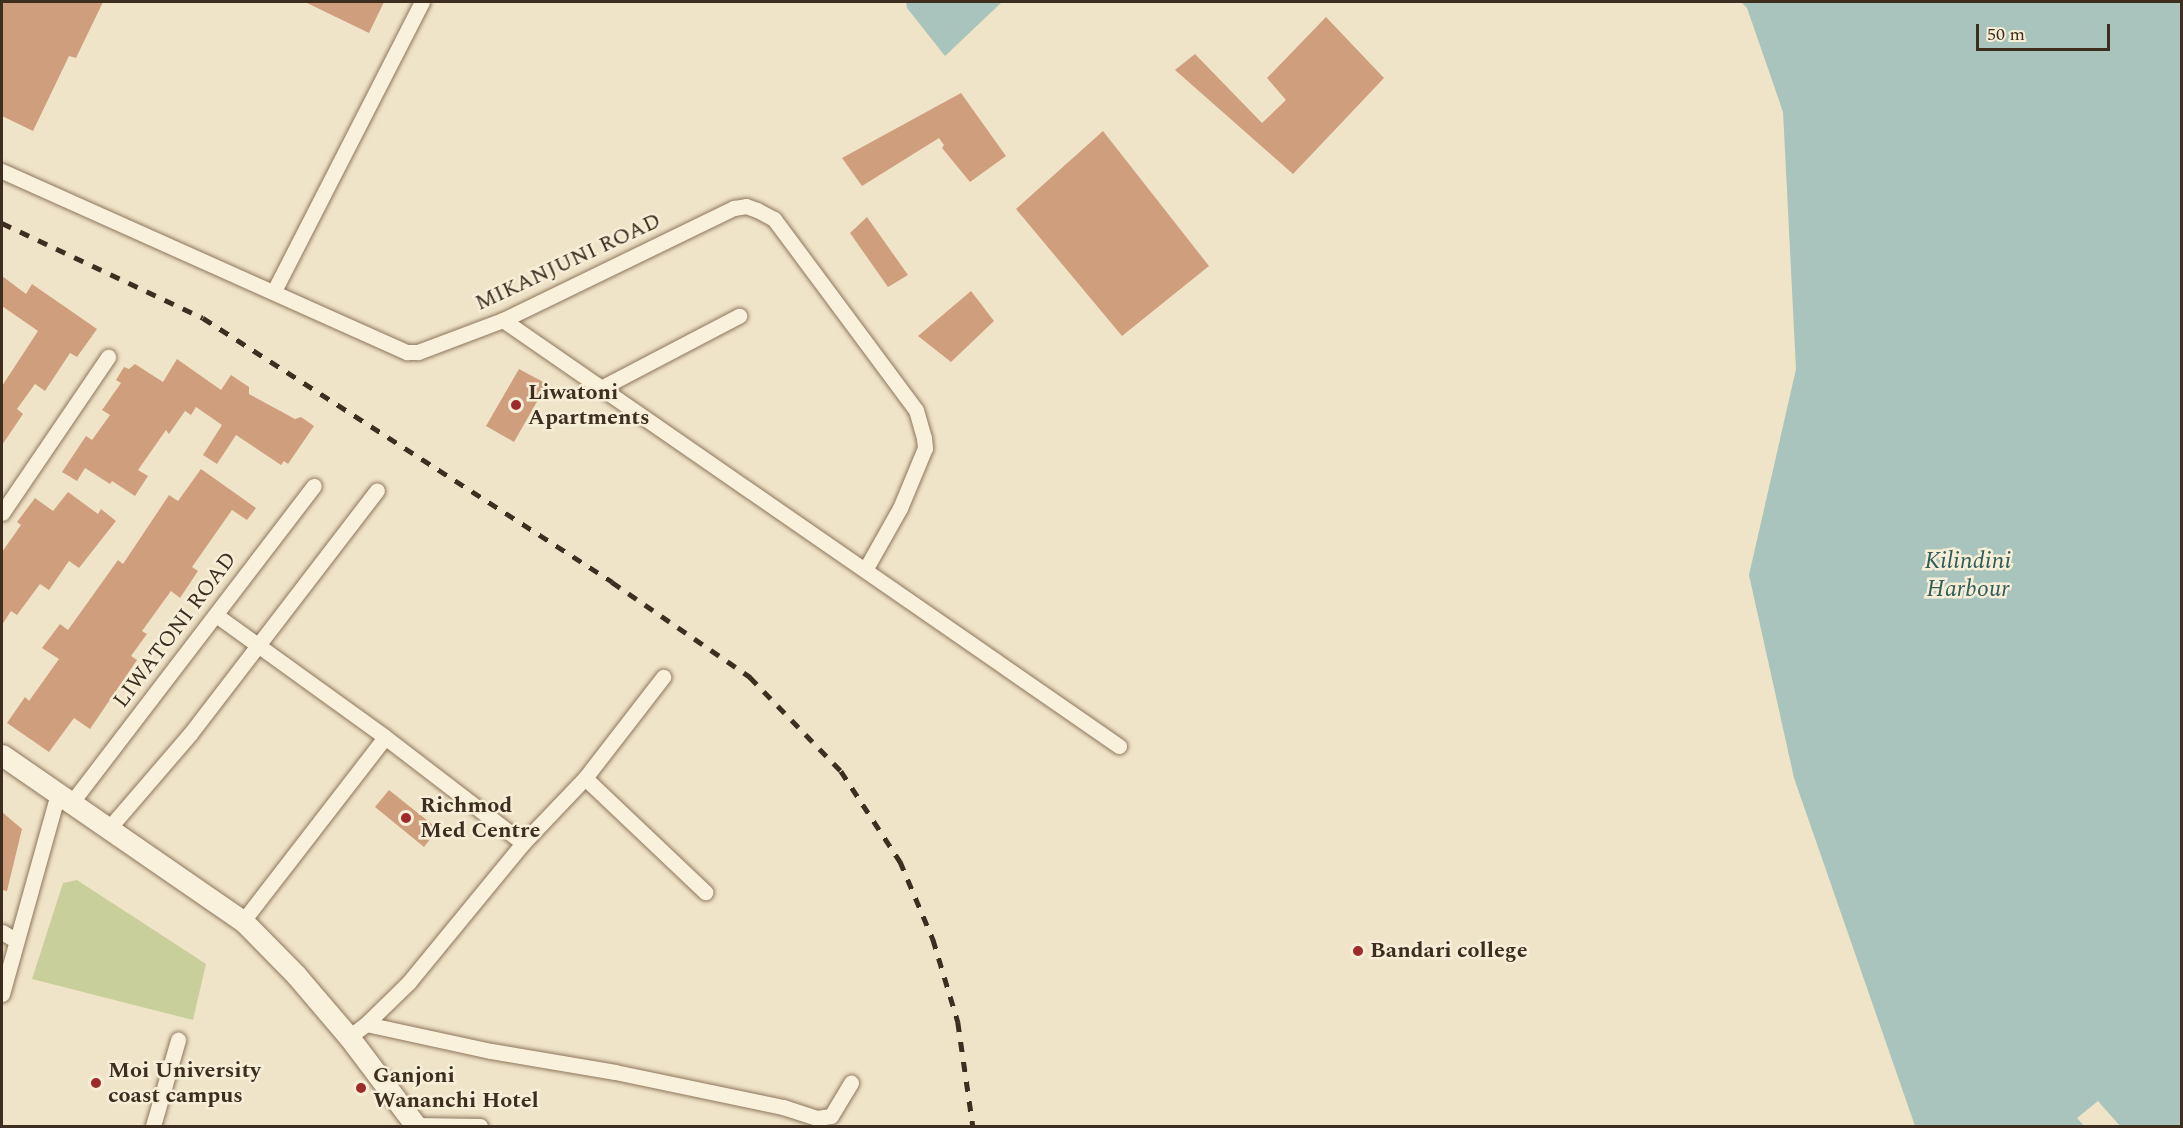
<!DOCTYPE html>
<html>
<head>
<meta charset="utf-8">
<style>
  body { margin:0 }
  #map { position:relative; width:2183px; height:1128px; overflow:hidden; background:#f0e4c8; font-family:Spectral,serif }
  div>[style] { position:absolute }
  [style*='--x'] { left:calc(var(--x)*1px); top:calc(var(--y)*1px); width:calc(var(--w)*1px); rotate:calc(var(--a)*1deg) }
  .green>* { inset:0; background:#c9cf9b }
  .water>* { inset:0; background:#a9c4bc }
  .pier>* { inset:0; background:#f0e4c8 }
  .building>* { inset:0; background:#cf9f7d }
  .roads { filter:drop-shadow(0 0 2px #8d765c) drop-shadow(0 0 2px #8d765c) }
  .street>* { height:15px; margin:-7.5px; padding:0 7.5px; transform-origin:7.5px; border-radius:7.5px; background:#faf1dc }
  .secondary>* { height:21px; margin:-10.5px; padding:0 10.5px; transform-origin:10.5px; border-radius:10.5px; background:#faf1dc }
  .rail>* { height:4.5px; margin-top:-2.25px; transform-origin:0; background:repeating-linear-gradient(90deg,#3d2e20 0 10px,transparent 0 20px) }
  .dots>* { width:16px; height:16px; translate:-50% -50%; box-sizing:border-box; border:3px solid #f7eed8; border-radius:50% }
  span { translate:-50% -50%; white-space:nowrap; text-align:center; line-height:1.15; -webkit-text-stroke:5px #f7eed8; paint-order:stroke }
  .street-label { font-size:22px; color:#3d2e20 }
  .poi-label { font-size:22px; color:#3d2e20; font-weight:700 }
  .left { translate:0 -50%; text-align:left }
  .water-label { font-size:24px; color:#2f5d5a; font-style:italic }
  .frame { position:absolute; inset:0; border:3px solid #3d2e20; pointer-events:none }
  .scale { position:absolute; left:1976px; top:24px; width:134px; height:27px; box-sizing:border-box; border:3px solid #3d2e20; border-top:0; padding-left:8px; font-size:18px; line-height:21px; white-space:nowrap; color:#3d2e20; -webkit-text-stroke:4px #f7eed8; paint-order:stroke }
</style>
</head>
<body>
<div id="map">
  <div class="green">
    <div style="clip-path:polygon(77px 880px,206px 964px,193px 1020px,32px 979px,63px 883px)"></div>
  </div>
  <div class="water">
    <div style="clip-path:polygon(906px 2px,1002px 2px,945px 56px,907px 8px)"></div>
    <div style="clip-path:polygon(1741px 2px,2181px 2px,2181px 1126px,1915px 1126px,1794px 778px,1749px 575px,1796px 369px,1783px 112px,1747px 8px)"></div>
  </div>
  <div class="pier">
    <div style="clip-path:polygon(2098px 1101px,2120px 1126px,2084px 1126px,2077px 1118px)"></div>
  </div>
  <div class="building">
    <div style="clip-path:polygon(2px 2px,103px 2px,76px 58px,69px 56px,33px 131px,2px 116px)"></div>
    <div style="clip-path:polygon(305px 2px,384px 2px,369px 33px)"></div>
    <div style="clip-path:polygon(1326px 17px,1384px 78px,1293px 174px,1175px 70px,1195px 54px,1262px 123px,1286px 100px,1267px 78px)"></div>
    <div style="clip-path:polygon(961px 93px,1006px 156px,970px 182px,942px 148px,944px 145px,939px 138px,862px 186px,842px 158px)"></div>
    <div style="clip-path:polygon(1103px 131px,1209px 266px,1122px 336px,1016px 209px)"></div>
    <div style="clip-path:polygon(867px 217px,908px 275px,888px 287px,850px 233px)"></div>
    <div style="clip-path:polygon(2px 276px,26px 294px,32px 284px,97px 329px,77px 357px,70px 353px,45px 391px,35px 384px,17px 409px,23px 414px,2px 445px,2px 386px,38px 331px,2px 306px)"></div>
    <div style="clip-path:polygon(971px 291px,994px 321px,951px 362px,918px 336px)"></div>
    <div style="clip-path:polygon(177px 359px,221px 390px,231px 375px,249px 387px,249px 394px,295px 419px,301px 417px,314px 426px,288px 464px,284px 461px,281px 465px,236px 435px,217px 464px,203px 455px,222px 425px,196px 407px,191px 415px,185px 411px,169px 434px,166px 430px,138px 470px,148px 476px,135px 496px,112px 481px,110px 484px,85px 468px,77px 481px,62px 472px,86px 436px,92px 440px,110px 415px,102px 410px,121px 383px,116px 380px,124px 367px,129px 369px,135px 364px,163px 382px)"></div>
    <div style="clip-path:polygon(519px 369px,547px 384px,514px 442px,486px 426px)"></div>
    <div style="clip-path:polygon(201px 469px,256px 508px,247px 520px,232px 510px,192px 567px,198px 571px,180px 598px,171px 591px,142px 631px,147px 634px,131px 656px,137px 660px,90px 729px,74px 718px,49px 752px,7px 723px,25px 697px,29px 701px,59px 659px,42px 648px,60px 624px,68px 630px,118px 560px,123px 564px,169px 495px,178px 501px)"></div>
    <div style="clip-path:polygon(68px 492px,98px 514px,101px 509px,116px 521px,79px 568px,69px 561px,49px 590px,40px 584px,17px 615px,11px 611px,2px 625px,2px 552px,21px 525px,17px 522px,35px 498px,53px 511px)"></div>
    <div style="clip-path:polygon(389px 790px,438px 829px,424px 847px,375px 807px)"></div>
    <div style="clip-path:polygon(2px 812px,22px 829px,7px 891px,2px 890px)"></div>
  </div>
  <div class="roads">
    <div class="street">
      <div style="--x:2;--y:171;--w:444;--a:24.1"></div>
      <div style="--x:407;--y:352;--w:11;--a:0"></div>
      <div style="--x:418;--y:352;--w:91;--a:-20.6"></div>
      <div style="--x:503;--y:320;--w:257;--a:-25.9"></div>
      <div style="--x:734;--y:208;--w:12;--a:-9"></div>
      <div style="--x:746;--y:206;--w:12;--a:20"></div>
      <div style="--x:757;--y:210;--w:19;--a:28"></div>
      <div style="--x:774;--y:219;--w:238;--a:53.4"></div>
      <div style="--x:916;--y:410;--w:29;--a:74"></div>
      <div style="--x:924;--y:438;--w:10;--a:84"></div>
      <div style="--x:925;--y:448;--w:65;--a:112.6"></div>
      <div style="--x:900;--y:508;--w:71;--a:119.4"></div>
      <div style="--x:274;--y:291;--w:325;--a:-62.9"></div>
      <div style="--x:503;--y:320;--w:749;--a:34.67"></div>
      <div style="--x:601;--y:388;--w:156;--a:-27.6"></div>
      <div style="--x:2;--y:513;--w:189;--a:-55.8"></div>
      <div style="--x:216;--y:615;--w:208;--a:35.8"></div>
      <div style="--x:385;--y:737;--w:174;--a:37.5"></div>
      <div style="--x:585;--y:778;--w:128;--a:-52.3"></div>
      <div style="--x:72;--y:802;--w:398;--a:-52.6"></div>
      <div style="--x:110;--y:827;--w:123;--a:-49.3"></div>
      <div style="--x:190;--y:734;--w:307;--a:-52.5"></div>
      <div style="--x:243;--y:921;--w:232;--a:-52.3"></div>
      <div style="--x:2;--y:932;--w:17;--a:31"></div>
      <div style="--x:2;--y:994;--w:209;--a:-74.4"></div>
      <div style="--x:366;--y:1024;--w:128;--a:12.2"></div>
      <div style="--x:491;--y:1051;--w:126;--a:9.6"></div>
      <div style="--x:615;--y:1072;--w:172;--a:11.8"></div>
      <div style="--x:783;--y:1107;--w:36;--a:18"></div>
      <div style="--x:817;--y:1118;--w:14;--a:-8"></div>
      <div style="--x:831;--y:1116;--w:39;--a:-59"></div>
      <div style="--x:349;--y:1037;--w:21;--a:-37"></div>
      <div style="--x:366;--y:1024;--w:60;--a:-44.3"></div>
      <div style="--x:409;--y:982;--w:180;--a:-50.6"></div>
      <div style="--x:523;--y:843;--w:90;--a:-46.4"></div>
      <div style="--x:585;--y:778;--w:166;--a:43.5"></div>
      <div style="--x:415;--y:1125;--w:65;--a:0.9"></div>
      <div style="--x:153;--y:1126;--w:90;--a:-73.8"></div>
    </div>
    <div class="secondary">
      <div style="--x:2;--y:755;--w:293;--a:34.6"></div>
      <div style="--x:243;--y:921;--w:76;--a:45.5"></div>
      <div style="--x:296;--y:975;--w:82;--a:49.5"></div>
      <div style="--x:349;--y:1037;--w:111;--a:53"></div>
    </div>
  </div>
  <div class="rail">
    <div style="--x:2;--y:223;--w:222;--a:25.3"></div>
    <div style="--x:203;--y:318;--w:487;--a:32.8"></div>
    <div style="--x:612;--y:582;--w:168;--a:34.5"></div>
    <div style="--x:750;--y:677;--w:131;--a:45.9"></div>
    <div style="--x:841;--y:771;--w:108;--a:56.8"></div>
    <div style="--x:900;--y:861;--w:85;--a:67.1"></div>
    <div style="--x:933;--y:939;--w:87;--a:73.2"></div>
    <div style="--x:958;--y:1022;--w:105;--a:81.8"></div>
  </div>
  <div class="dots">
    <div style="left:516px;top:405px;background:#9e2a2b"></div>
    <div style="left:406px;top:818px;background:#9e2a2b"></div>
    <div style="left:1358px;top:951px;background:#9e2a2b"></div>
    <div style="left:96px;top:1083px;background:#9e2a2b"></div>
    <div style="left:361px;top:1088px;background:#9e2a2b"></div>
  </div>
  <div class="street-label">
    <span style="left:568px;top:262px;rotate:-25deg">MIKANJUNI ROAD</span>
    <span style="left:175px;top:630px;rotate:-53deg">LIWATONI ROAD</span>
  </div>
  <div class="poi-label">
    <span class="left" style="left:528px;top:405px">Liwatoni<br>Apartments</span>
    <span class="left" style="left:420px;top:818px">Richmod<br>Med Centre</span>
    <span class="left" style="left:1370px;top:951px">Bandari college</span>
    <span class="left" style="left:108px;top:1083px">Moi University<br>coast campus</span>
    <span class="left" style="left:373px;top:1088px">Ganjoni<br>Wananchi Hotel</span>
  </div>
  <div class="water-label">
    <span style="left:1968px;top:576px">Kilindini<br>Harbour</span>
  </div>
  <div class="frame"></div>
  <div class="scale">50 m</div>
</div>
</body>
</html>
